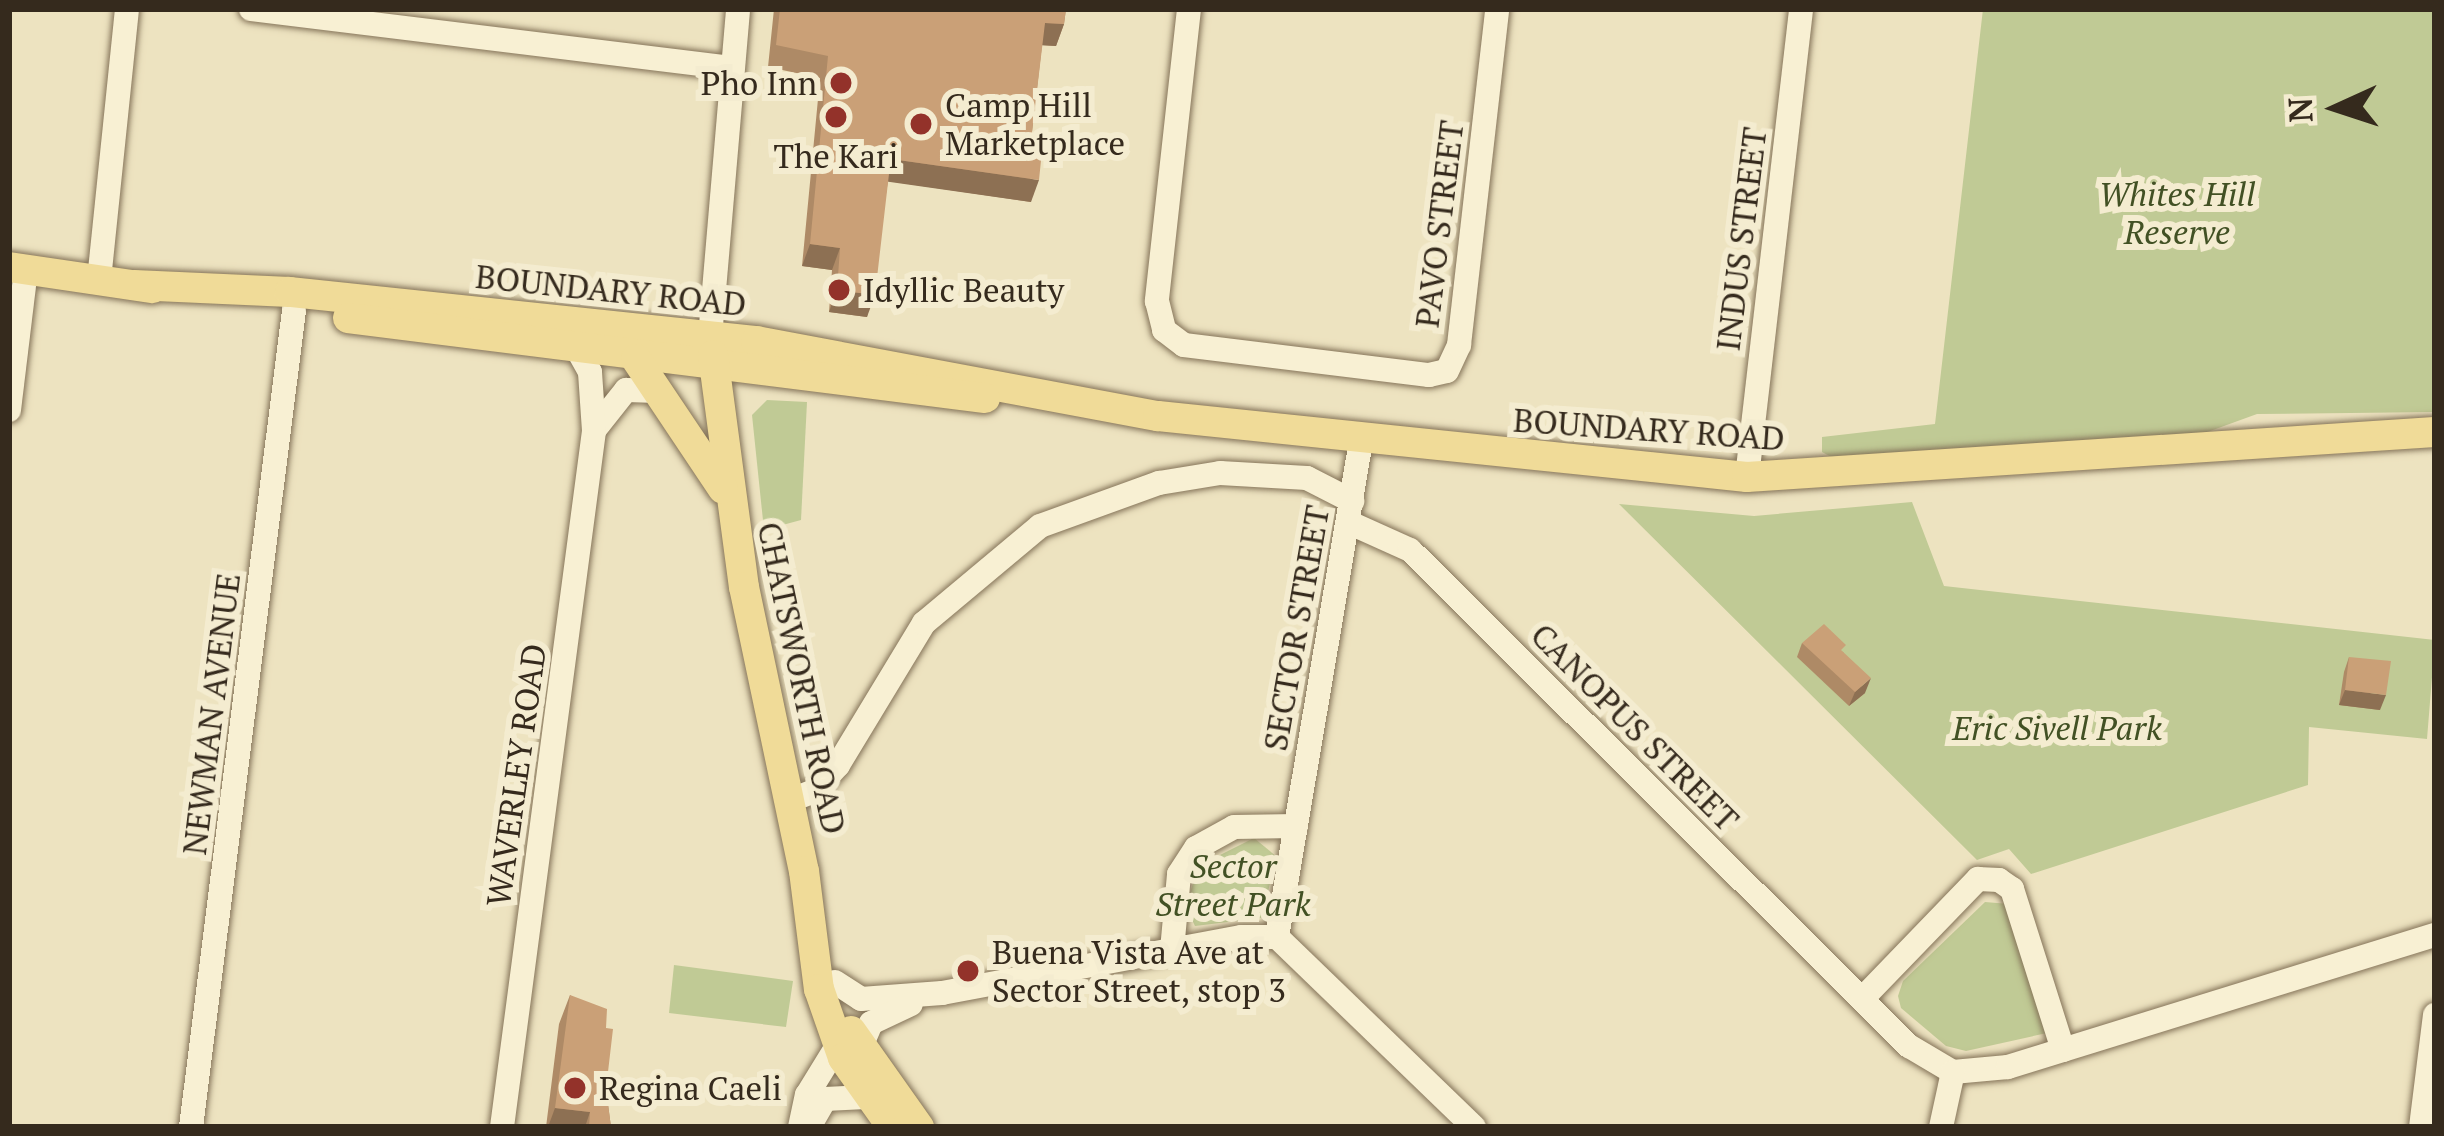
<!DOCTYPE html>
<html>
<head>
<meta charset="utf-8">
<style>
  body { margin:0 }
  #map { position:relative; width:2444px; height:1136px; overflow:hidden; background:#ede3c0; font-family:"PT Serif",serif }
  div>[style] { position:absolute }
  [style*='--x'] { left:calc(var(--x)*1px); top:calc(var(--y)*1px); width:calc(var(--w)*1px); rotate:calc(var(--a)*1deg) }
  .green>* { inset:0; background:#c0ca95 }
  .roads { filter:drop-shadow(0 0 3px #857459) drop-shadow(0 0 3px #857459) }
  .minor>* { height:24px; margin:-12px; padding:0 12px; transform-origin:12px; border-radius:12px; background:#f8f0d3 }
  .major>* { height:30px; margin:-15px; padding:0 15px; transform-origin:15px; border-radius:15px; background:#f0db98 }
  .wall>* { inset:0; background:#ae8a66 }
  .shaded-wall>* { inset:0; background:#8d7053 }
  .building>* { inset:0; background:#caa077 }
  .dots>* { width:33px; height:33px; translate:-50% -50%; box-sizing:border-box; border:6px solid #f4ecd0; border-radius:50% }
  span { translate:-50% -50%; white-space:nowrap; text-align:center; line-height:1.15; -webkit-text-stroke:12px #f4ecd0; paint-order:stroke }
  .poi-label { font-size:33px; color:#352a1d }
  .right { translate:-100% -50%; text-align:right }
  .left { translate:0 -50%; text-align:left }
  .park-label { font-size:33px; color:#425124; font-style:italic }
  .street-label { font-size:33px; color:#352a1d }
  .frame { position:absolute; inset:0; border:12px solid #352a1d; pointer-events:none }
  .north { position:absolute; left:2276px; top:48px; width:120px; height:120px; -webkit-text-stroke:9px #f4ecd0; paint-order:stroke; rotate:267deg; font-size:33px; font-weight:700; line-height:48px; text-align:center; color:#352a1d }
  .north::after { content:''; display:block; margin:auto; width:42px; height:54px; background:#352a1d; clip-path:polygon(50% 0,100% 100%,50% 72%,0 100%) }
</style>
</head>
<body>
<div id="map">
  <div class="green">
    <div style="clip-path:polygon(1983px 9px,2435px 9px,2435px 412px,2257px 414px,2202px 434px,1837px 460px,1822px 452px,1822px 437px,1935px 424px)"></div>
    <div style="clip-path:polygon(767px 400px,807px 402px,801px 520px,764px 530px,752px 415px)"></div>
    <div style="clip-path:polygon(1912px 502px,1944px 586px,2435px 640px,2427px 739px,2309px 727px,2308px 785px,2031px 874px,2009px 849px,1977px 860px,1619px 504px,1754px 516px)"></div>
    <div style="clip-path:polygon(1254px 838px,1277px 857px,1261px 918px,1195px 926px,1186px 907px,1198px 866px)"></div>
    <div style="clip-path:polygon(1985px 902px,2009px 904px,2047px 1033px,1966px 1051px,1946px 1046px,1901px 1008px,1898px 996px,1903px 981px)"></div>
    <div style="clip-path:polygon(674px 965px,793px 981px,786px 1027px,669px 1013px)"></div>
  </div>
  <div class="roads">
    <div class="minor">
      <div style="--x:251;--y:9;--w:484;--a:7"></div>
      <div style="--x:1189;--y:9;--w:294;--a:96.3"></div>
      <div style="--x:1157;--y:301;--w:30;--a:76"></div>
      <div style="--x:1164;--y:330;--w:25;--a:37"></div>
      <div style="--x:1184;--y:345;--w:247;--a:7"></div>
      <div style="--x:1429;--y:375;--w:18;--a:-13"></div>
      <div style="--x:1447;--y:371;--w:29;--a:-65"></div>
      <div style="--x:1459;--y:345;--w:338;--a:-83.5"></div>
      <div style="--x:99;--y:280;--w:272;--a:-84.1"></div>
      <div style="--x:710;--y:337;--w:329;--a:-85.1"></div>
      <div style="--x:9;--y:410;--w:142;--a:-83.1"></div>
      <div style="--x:595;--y:429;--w:50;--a:-51.5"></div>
      <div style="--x:626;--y:390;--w:32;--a:2"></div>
      <div style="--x:1747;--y:477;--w:471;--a:-83.4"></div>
      <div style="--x:1348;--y:522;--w:68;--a:24.3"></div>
      <div style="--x:1410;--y:550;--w:704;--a:44.83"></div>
      <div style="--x:1909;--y:1046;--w:51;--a:30.6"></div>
      <div style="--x:1953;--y:1072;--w:55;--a:-5.2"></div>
      <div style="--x:2008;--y:1067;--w:447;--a:-17.2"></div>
      <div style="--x:791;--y:800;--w:25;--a:-21"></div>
      <div style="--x:814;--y:791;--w:35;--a:-47"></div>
      <div style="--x:838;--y:765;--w:166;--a:-58.8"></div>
      <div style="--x:924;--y:623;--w:151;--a:-39.9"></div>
      <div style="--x:1040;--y:526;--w:127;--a:-19.9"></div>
      <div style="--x:1159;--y:483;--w:62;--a:-9.3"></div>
      <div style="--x:1220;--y:473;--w:87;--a:3.3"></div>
      <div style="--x:1307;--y:478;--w:51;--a:27.1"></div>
      <div style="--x:1277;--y:937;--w:503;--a:-80.39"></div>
      <div style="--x:1172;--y:950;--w:76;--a:-84.7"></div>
      <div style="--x:1179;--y:874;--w:31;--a:-57"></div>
      <div style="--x:1196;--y:848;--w:43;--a:-28.9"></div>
      <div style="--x:1234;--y:827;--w:62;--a:-0.9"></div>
      <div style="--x:835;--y:982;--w:31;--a:33"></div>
      <div style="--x:861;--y:999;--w:81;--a:-4.2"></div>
      <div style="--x:942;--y:993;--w:304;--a:-10.6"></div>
      <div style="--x:1241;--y:937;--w:36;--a:0"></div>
      <div style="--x:1277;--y:937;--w:274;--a:44"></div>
      <div style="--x:1862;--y:999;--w:167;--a:-46"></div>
      <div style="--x:1978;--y:879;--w:21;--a:3"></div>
      <div style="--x:1999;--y:880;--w:16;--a:35"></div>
      <div style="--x:2012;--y:889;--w:169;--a:72.4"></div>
      <div style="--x:860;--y:1049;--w:28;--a:-67"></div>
      <div style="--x:871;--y:1023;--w:44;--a:-25.4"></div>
      <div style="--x:191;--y:1127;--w:823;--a:-82.81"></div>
      <div style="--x:502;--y:1127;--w:702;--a:-82.47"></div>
      <div style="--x:594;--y:431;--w:59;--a:-93.9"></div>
      <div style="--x:590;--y:372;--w:23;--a:-119"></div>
      <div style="--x:800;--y:1127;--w:33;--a:-78"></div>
      <div style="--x:807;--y:1095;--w:57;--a:-58.5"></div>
      <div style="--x:809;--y:1127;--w:32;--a:-60"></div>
      <div style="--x:825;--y:1099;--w:41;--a:-2.8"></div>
      <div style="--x:1941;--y:1127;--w:56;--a:-77.7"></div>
      <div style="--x:2421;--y:1127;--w:113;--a:-82.9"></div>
    </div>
    <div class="major">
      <div style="--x:9;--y:267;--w:145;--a:8.4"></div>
      <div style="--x:134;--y:285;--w:156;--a:2.6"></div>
      <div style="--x:290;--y:292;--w:469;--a:6"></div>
      <div style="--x:756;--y:341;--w:409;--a:10.6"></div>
      <div style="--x:1158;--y:416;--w:592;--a:5.91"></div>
      <div style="--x:1747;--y:477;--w:689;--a:-3.74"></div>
      <div style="--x:348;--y:318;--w:642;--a:7.16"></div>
      <div style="--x:713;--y:355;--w:234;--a:82.4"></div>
      <div style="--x:744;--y:587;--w:290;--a:78.1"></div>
      <div style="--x:804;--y:871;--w:119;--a:82.8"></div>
      <div style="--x:819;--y:989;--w:73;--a:70.8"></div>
      <div style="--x:843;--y:1058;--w:85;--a:54.6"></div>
      <div style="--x:636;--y:359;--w:156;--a:56.2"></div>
      <div style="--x:851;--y:1031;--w:118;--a:54.7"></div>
    </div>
  </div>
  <div class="wall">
    <div style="clip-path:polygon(774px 9px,1066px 9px,1064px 24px,1056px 46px,1042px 45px,1030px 149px,1031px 202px,888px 181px,867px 317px,829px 312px,832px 270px,802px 266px,820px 78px,768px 67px)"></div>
    <div style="clip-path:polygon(1802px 643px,1843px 652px,1865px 693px,1849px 706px,1797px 657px)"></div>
    <div style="clip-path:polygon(2349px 657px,2380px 710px,2339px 705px,2344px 672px)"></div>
    <div style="clip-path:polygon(570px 995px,606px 1028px,606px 1089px,611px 1127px,546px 1127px,559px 1024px)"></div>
  </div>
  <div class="shaded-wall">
    <div style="clip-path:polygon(1045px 23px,1064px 24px,1056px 46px,1037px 45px)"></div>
    <div style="clip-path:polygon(863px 155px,1039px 180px,1031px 202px,855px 177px)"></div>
    <div style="clip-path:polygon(810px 244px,840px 248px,832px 270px,802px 266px)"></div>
    <div style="clip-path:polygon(837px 290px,875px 295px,867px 317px,829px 312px)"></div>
    <div style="clip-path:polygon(1871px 678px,1865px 693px,1849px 706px,1855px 692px)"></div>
    <div style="clip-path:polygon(2345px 690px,2386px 695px,2380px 710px,2339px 705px)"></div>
    <div style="clip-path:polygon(555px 1108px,590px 1112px,585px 1127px,548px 1127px)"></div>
  </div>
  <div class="building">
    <div style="clip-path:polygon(780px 9px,1066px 9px,1064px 24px,1045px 23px,1030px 149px,1042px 151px,1039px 180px,863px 155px,861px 171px,889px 174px,875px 295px,837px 290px,840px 248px,810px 244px,828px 56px,776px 45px)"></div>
    <div style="clip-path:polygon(1824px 624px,1846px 645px,1841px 650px,1871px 678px,1855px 692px,1802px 643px)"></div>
    <div style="clip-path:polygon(2349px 657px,2391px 661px,2386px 695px,2345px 690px)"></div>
    <div style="clip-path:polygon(570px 995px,607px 1009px,606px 1028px,613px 1029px,606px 1089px,611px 1127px,589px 1127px,590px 1112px,555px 1108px)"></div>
  </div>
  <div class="dots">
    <div style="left:841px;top:83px;background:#93322a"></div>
    <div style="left:836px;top:117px;background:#93322a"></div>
    <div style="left:921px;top:124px;background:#93322a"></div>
    <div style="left:839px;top:290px;background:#93322a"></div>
    <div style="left:968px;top:971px;background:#93322a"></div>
    <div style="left:575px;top:1088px;background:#93322a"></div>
  </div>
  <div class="poi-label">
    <span class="right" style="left:817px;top:83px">Pho Inn</span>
    <span class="left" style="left:945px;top:124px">Camp Hill<br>Marketplace</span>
    <span style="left:836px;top:156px">The Kari</span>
    <span class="left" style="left:863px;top:290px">Idyllic Beauty</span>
    <span class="left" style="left:992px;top:971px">Buena Vista Ave at<br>Sector Street, stop 3</span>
    <span class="left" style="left:599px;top:1088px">Regina Caeli</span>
  </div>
  <div class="park-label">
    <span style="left:2177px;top:213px">Whites Hill<br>Reserve</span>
    <span style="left:2057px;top:728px">Eric Sivell Park</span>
    <span style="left:1233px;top:885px">Sector<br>Street Park</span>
  </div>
  <div class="street-label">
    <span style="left:1439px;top:224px;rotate:-83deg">PAVO STREET</span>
    <span style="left:1741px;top:239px;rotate:-83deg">INDUS STREET</span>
    <span style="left:611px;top:290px;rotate:6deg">BOUNDARY ROAD</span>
    <span style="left:1649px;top:429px;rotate:4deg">BOUNDARY ROAD</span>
    <span style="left:1296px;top:628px;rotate:-80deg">SECTOR STREET</span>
    <span style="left:802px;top:678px;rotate:78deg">CHATSWORTH ROAD</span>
    <span style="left:211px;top:714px;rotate:-83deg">NEWMAN AVENUE</span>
    <span style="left:1635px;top:727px;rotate:45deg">CANOPUS STREET</span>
    <span style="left:516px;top:775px;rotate:-82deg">WAVERLEY ROAD</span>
  </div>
  <div class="frame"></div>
  <div class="north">N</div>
</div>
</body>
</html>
